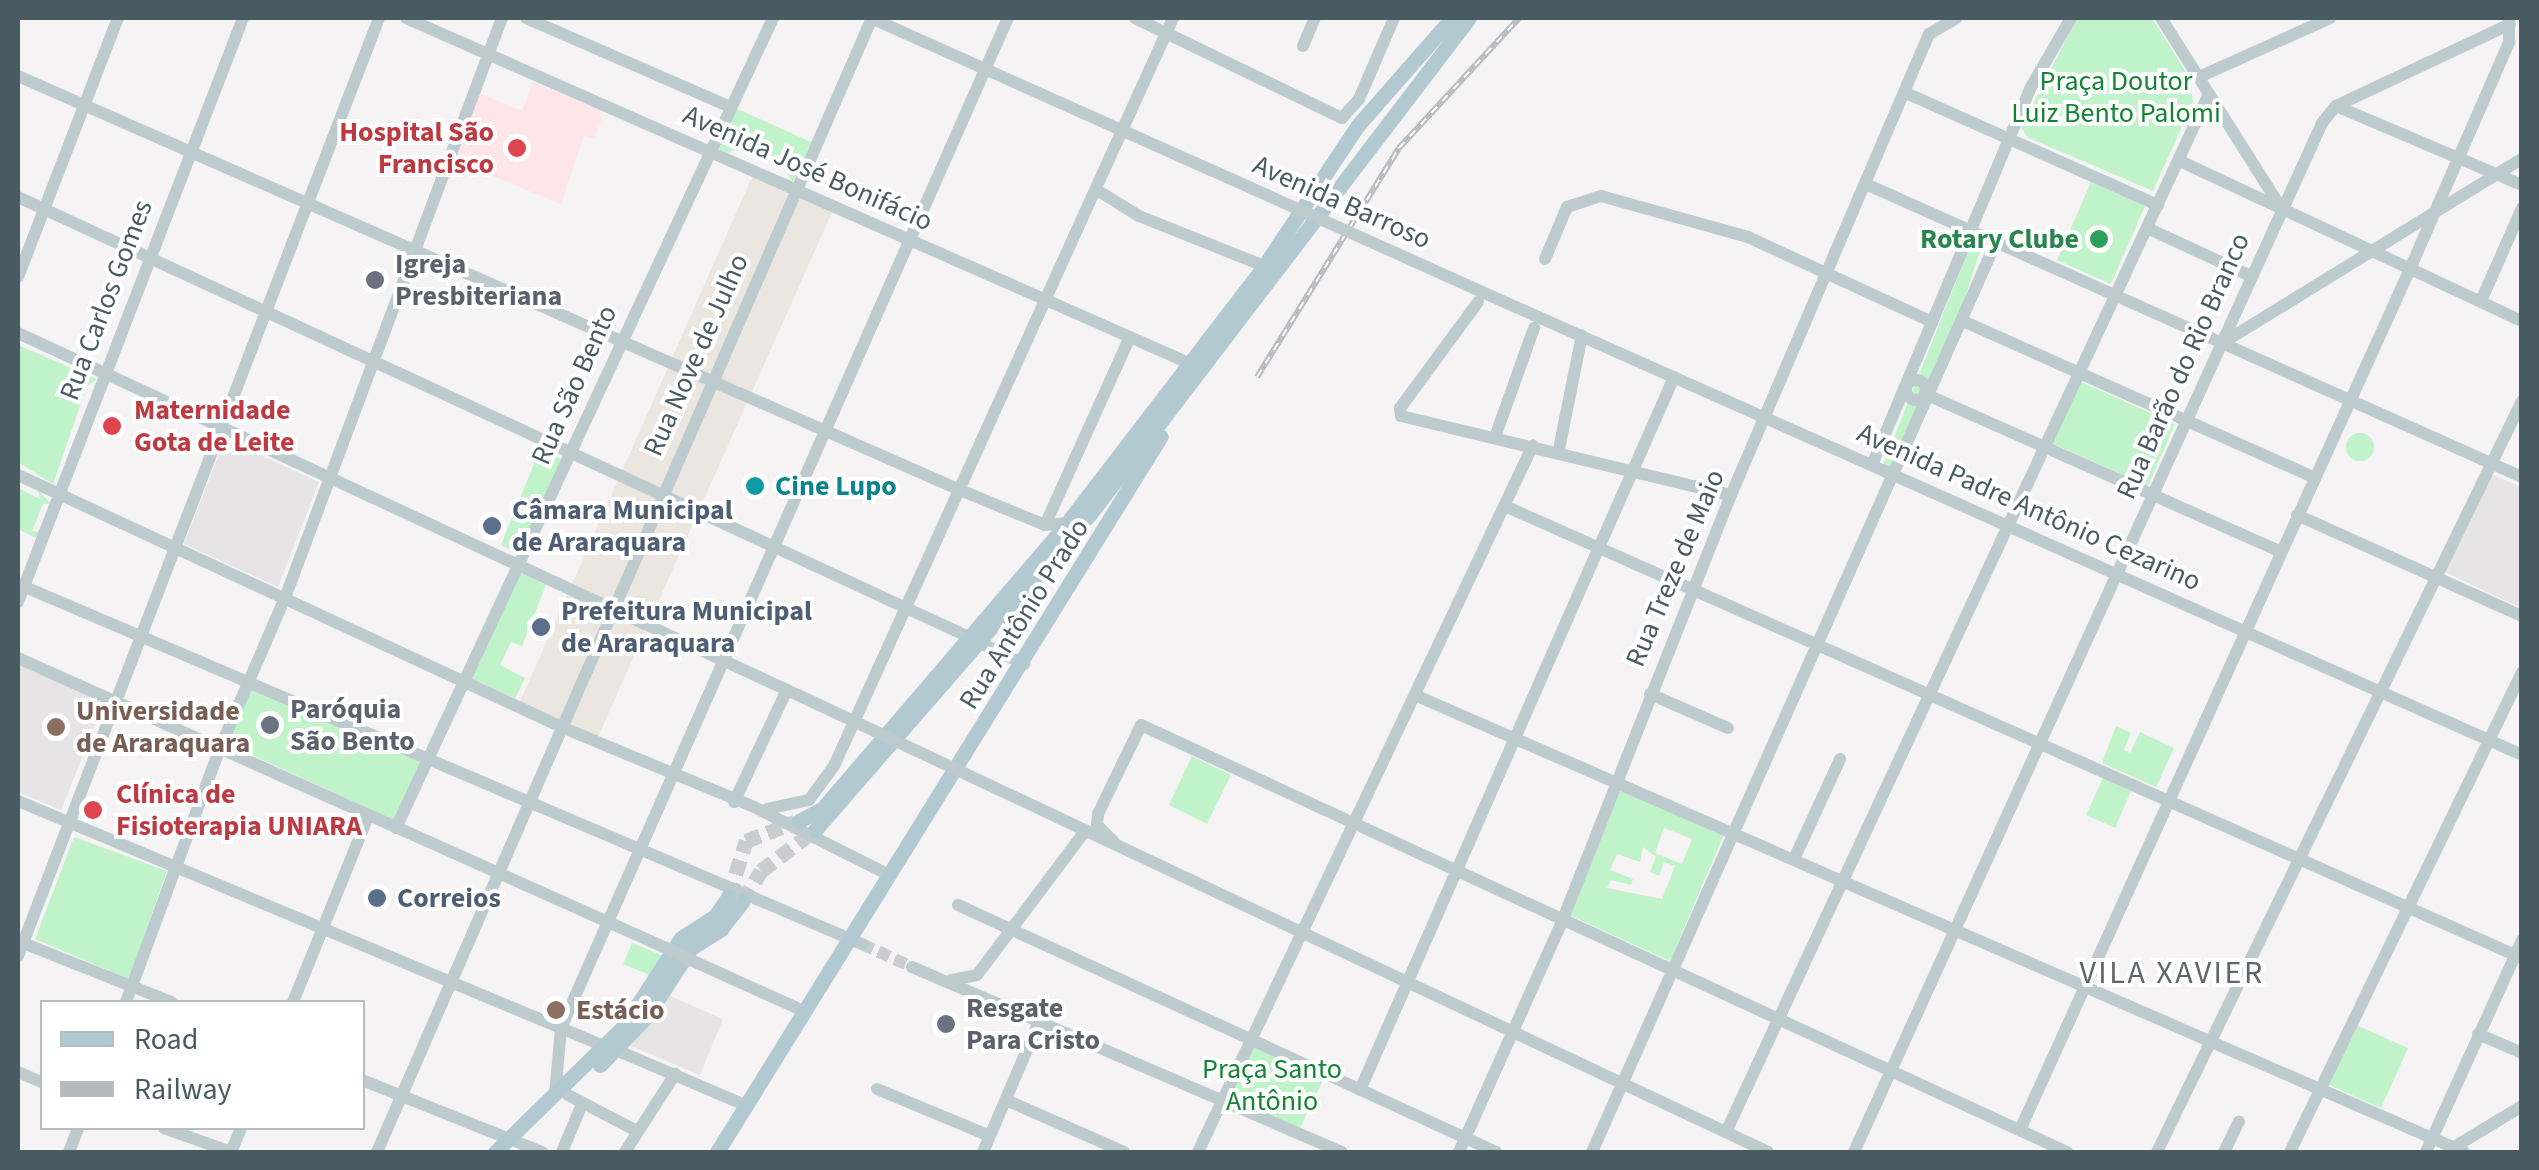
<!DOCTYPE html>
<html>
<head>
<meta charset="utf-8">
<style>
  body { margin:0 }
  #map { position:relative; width:2539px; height:1170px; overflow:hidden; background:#f5f3f3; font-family:"Source Sans 3",sans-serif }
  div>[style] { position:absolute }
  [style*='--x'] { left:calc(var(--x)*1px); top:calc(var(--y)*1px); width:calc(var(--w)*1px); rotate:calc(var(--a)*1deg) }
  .commercial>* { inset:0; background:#ebe6e0 }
  .education>* { inset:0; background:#e6e4e5 }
  .medical>* { inset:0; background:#fde5e8 }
  .green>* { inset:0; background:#c1f3ca }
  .round { border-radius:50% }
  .minor-tunnel>* { height:12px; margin-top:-6px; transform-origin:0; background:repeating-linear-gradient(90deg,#cacdcf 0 12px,transparent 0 18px) }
  .major-tunnel>* { height:15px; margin-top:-7.5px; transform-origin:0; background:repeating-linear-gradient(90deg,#cacdcf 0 15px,transparent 0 23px) }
  .minor>* { height:12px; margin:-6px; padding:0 6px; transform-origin:6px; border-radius:6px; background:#bdcbcf }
  .minor>.ring { margin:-6px; padding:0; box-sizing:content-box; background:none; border:12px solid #bdcbcf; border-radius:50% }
  .major>* { height:15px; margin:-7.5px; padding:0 7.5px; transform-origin:7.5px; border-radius:7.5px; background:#b2c9d2 }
  .rail>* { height:6px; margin-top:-3px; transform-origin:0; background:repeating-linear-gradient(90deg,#fff 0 8px,#b5babd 0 16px); box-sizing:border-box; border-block:2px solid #b5babd }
  .minor-bridge>* { height:12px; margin:-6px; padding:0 6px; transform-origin:6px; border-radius:6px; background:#bdcbcf }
  .dots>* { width:28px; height:28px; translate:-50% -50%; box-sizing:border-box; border:5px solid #fff; border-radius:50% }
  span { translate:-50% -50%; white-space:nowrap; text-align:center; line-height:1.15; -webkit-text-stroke:8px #fff; paint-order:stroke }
  .park-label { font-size:28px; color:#138434 }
  .health-label { font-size:28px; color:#be3a42; font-weight:700 }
  .right { translate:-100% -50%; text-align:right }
  .left { translate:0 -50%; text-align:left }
  .street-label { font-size:28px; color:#495b62 }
  .leisure-label { font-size:28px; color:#27864d; font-weight:700 }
  .worship-label { font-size:28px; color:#5b616d; font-weight:700 }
  .culture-label { font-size:28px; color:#0d838f; font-weight:700 }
  .service-label { font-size:28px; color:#4e5e75; font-weight:700 }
  .education-label { font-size:28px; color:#785e54; font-weight:700 }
  .quarter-label { font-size:32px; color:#5f6568; letter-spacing:2.5px }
  .frame { position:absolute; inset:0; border:20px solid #495b62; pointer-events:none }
  .legend { position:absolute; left:40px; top:1000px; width:325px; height:130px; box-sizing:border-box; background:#fff; border:2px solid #b6bdc0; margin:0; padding:12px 18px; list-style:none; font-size:30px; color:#495b62 }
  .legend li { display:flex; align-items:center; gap:20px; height:50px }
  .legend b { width:50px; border:2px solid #b6bdc0 }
</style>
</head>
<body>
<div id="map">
  <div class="commercial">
    <div style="clip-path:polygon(753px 175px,833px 210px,597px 739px,519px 704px)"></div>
  </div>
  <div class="education">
    <div style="clip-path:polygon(225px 439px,319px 482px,278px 587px,184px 544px)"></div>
    <div style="clip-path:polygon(2487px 472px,2521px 487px,2521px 608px,2443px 571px)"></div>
    <div style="clip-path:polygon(18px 664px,105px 701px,61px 810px,18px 792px)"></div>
    <div style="clip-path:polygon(670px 996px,723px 1019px,700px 1075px,629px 1045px)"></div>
  </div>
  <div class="medical">
    <div style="clip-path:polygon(533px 82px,600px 110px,602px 118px,594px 138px,584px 135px,561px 204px,451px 159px,478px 93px,522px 111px)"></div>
  </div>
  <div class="green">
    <div style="clip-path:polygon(2077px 18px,2152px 18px,2191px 80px,2193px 102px,2153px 191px,2027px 137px,2021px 127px)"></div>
    <div style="clip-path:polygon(735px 108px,811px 142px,793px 182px,778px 160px,744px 146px,727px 153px,717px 148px)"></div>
    <div style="clip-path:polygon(2091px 182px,2145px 206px,2111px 284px,2057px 260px)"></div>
    <div style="clip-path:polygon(1971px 244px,1981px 248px,1948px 349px,1887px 480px,1879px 475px)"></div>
    <div style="clip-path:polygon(18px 345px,97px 379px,87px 386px,53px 484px,18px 462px)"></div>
    <div style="clip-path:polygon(2079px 381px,2175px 424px,2148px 486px,2052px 443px)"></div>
    <div class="round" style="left:2346px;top:433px;width:28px;height:28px"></div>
    <div style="clip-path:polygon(540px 449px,561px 459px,518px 553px,501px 545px)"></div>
    <div style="clip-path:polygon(18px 488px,40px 499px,38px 490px,51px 504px,43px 504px,32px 531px,39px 532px,36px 538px,18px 529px)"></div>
    <div style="clip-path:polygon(520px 573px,546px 585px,522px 646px,511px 642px,500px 665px,525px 678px,515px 699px,471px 679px)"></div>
    <div style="clip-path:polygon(250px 688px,421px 762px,394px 820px,228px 744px)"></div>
    <div style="clip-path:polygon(2116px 726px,2131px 733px,2124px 750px,2130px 753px,2140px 732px,2174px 748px,2156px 787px,2102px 763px)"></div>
    <div style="clip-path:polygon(1192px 756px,1231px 775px,1207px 824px,1169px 805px)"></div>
    <div style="clip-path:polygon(2103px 778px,2131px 791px,2115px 828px,2086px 815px)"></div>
    <div style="clip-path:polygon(evenodd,1616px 788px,1725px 832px,1670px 961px,1569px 915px,1616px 788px,1664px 828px,1692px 839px,1682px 864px,1655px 853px,1664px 828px,1616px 788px,1643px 847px,1656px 857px,1650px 872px,1659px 876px,1664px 862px,1675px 866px,1662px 899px,1607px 888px,1611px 880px,1631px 885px,1633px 879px,1610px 870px,1617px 854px,1640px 862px,1643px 847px)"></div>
    <div style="clip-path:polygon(74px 837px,167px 871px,129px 979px,35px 939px)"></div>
    <div style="clip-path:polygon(632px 943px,668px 958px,650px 975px,623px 964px)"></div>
    <div style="clip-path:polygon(2356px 1025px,2408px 1048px,2381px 1108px,2329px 1085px)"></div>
    <div style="clip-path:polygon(1254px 1045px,1324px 1078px,1300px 1128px,1229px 1097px)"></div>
  </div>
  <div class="minor-tunnel">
    <div style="--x:862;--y:944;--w:55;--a:24.7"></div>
  </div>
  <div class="major-tunnel">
    <div style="--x:729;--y:896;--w:58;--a:-72.8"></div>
    <div style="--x:746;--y:841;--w:53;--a:-21.2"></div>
    <div style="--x:743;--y:901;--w:35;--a:-59"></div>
    <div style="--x:761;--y:871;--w:68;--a:-37.2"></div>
  </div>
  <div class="minor">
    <div style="--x:406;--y:18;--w:856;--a:23.78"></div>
    <div style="--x:526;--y:18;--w:223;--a:23.5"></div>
    <div style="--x:871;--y:18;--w:372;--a:24.1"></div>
    <div style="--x:1135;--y:18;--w:230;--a:25.8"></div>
    <div style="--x:2161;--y:18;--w:222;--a:57.7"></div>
    <div style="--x:1303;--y:46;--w:30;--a:-67"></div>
    <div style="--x:18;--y:76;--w:1029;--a:23.73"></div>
    <div style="--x:960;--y:490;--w:92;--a:22.4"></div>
    <div style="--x:1045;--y:525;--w:22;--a:-5"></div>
    <div style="--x:2199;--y:77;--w:144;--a:-24.2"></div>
    <div style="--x:1906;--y:93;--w:276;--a:24"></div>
    <div style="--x:2336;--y:106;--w:202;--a:23"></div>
    <div style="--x:1342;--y:118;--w:25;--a:-48"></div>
    <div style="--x:1359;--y:99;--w:88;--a:-66.6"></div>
    <div style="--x:2180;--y:161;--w:378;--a:25.1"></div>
    <div style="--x:1868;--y:185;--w:716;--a:24.06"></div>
    <div style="--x:1097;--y:190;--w:49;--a:31.8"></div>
    <div style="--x:1139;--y:216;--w:135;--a:21.8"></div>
    <div style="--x:18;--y:197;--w:1048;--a:24.83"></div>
    <div style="--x:2147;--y:228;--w:115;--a:24.8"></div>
    <div style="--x:1545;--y:259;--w:56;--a:-67.1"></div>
    <div style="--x:1567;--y:207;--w:36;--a:-18"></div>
    <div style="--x:1601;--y:196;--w:153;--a:15.6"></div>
    <div style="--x:1748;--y:237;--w:203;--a:24.8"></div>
    <div style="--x:18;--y:277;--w:278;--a:-68.9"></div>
    <div style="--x:2481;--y:301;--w:102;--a:-66.2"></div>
    <div style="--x:1478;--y:302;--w:132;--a:126.3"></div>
    <div style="--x:1400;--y:408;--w:8;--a:83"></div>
    <div style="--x:1401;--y:416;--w:339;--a:13.5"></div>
    <div style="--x:1516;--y:307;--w:1101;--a:24"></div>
    <div style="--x:1965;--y:322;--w:381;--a:24"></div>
    <div style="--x:18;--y:333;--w:860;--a:24.9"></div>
    <div style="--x:2224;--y:342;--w:350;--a:-31.6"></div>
    <div class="ring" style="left:1906px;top:380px;width:8px;height:8px"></div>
    <div style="--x:1925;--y:394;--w:388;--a:23.9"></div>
    <div style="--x:1495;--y:437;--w:116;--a:-70.3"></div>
    <div style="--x:1559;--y:449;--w:116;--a:-78.6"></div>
    <div style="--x:1872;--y:465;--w:410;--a:-67.2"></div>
    <div style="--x:2031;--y:87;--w:80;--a:-59.9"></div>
    <div style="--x:18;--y:475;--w:604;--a:24.87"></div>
    <div style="--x:566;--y:729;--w:204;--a:22.5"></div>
    <div style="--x:754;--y:807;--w:151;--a:26.7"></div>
    <div style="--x:1507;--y:507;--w:1111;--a:23.96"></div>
    <div style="--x:2297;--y:515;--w:247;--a:24.2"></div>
    <div style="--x:1045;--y:525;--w:206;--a:-65.7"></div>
    <div style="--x:18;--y:584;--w:918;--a:23.1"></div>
    <div style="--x:18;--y:602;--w:626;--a:-68.93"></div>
    <div style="--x:980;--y:643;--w:49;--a:25.5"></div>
    <div style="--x:18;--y:658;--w:710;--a:24.11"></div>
    <div style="--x:1650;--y:694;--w:85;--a:23.6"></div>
    <div style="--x:1417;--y:696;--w:1142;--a:23.53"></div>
    <div style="--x:18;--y:801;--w:635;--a:22.69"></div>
    <div style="--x:734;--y:802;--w:124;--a:-64.7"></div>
    <div style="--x:767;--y:809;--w:43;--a:-12.1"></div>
    <div style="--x:809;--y:800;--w:42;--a:-53.7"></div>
    <div style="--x:834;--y:766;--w:821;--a:-65.62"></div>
    <div style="--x:1057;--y:817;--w:786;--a:25.23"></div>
    <div style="--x:396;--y:828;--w:893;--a:-65.04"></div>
    <div style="--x:1114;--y:842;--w:24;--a:-135"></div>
    <div style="--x:1097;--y:825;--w:11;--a:-85"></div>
    <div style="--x:1098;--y:814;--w:99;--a:-64.2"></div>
    <div style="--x:1141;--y:725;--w:1020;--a:24.76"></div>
    <div style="--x:1795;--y:857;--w:108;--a:-65.3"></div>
    <div style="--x:958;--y:905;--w:592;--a:24.66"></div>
    <div style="--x:18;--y:941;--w:165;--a:21.7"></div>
    <div style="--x:18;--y:956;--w:1005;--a:-68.95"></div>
    <div style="--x:693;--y:961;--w:124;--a:24.3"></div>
    <div style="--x:912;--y:967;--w:468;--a:23.3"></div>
    <div style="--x:952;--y:980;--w:25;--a:-11"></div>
    <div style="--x:977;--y:975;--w:181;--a:-53.1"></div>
    <div style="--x:126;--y:1002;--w:271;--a:-69.7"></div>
    <div style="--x:220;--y:748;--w:163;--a:-66.6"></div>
    <div style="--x:285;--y:598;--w:619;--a:-69.49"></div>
    <div style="--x:293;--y:1002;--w:201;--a:-68"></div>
    <div style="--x:2478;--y:1034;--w:48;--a:23.4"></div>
    <div style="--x:616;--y:1050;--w:142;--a:23.1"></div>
    <div style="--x:18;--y:1072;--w:26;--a:23"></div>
    <div style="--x:362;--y:1080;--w:194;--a:21.8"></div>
    <div style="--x:877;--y:1089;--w:122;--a:22.6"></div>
    <div style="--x:1360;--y:1090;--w:779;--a:-66.23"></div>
    <div style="--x:555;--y:1095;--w:67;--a:-84.9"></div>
    <div style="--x:561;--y:1028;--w:1104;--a:-66.13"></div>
    <div style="--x:568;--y:1095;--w:78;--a:27.6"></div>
    <div style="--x:1006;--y:1100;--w:129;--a:23.8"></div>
    <div style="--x:164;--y:1128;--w:71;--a:19.7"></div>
    <div style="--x:2020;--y:1130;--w:945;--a:-65.63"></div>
    <div style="--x:2410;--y:269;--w:248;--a:-66.4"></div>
    <div style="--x:2509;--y:42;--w:22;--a:-90"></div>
    <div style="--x:1726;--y:1132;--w:1145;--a:-65.05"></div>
    <div style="--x:2451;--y:1149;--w:83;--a:-31.2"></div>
    <div style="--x:69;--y:1152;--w:26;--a:-69"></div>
    <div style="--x:231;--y:1152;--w:26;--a:-67"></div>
    <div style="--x:377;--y:1152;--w:1237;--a:-66.42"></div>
    <div style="--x:562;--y:1152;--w:52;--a:-67.4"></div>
    <div style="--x:625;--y:1152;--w:93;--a:-57.3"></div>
    <div style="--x:983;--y:1152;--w:142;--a:-66.7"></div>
    <div style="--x:1198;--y:1152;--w:782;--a:-64.65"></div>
    <div style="--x:1459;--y:1152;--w:255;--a:-65.9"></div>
    <div style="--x:1563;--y:919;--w:456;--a:-68.4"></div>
    <div style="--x:1731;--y:495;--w:502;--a:-66.76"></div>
    <div style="--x:1929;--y:34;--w:32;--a:-30"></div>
    <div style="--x:1592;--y:1152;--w:996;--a:-66.06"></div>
    <div style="--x:1854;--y:1152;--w:1130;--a:-65.54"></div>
    <div style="--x:2322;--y:123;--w:22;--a:-51"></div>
    <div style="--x:2336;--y:106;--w:192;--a:-25.2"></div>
    <div style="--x:2157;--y:1152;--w:835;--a:-64.08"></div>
    <div style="--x:2224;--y:1152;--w:34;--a:-64"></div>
    <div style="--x:2290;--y:1152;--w:533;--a:-64.2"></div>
    <div style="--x:2426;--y:1152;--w:233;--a:-65.6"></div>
  </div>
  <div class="major">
    <div style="--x:799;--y:821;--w:27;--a:-28"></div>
    <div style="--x:823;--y:808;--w:375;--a:-49.4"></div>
    <div style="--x:1067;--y:523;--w:324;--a:-52.5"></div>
    <div style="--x:1264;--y:266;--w:169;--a:-56.3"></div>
    <div style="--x:1358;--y:125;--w:142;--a:-48.7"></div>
    <div style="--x:815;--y:830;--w:419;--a:-49"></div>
    <div style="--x:1090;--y:514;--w:624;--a:-52.62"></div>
    <div style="--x:600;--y:1065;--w:66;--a:-46.2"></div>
    <div style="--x:646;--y:1017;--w:82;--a:-56.9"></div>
    <div style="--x:691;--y:948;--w:36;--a:-32"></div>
    <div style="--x:721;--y:929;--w:36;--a:-52"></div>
    <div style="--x:495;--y:1152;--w:179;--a:-44.3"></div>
    <div style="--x:623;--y:1027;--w:106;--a:-56.9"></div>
    <div style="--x:681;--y:938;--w:40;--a:-32.9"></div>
    <div style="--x:715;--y:916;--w:24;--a:-55"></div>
    <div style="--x:717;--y:1152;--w:842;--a:-58.2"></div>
  </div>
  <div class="rail">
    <div style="--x:1257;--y:377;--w:269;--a:-58.2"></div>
    <div style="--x:1399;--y:148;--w:177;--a:-47.3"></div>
  </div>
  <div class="minor-bridge">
    <div style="--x:1211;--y:170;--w:334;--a:24.2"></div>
    <div style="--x:798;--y:695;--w:286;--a:25.2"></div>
    <div style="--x:666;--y:948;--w:30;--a:26"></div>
  </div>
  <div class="dots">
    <div style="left:517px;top:148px;background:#e0444e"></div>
    <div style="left:2099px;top:239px;background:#2e9e5b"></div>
    <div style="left:375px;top:280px;background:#6b7280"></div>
    <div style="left:112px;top:426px;background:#e0444e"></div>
    <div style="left:755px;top:486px;background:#0f9aa8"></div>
    <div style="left:492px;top:526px;background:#5c6f8a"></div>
    <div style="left:541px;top:627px;background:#5c6f8a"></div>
    <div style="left:270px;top:725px;background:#6b7280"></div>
    <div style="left:56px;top:727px;background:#8d6e63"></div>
    <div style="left:93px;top:810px;background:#e0444e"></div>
    <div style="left:377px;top:898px;background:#5c6f8a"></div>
    <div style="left:556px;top:1010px;background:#8d6e63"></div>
    <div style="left:946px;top:1024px;background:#6b7280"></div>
  </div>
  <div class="park-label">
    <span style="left:2116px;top:97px">Praça Doutor<br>Luiz Bento Palomi</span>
    <span style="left:1272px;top:1085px">Praça Santo<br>Antônio</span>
  </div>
  <div class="health-label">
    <span class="right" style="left:494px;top:148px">Hospital São<br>Francisco</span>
    <span class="left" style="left:134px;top:426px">Maternidade<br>Gota de Leite</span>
    <span class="left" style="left:116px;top:810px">Clínica de<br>Fisioterapia UNIARA</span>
  </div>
  <div class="street-label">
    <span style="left:808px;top:168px;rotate:24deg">Avenida José Bonifácio</span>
    <span style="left:1342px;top:202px;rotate:24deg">Avenida Barroso</span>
    <span style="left:106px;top:300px;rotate:-69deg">Rua Carlos Gomes</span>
    <span style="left:696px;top:355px;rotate:-66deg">Rua Nove de Julho</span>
    <span style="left:2183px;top:366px;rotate:-66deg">Rua Barão do Rio Branco</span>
    <span style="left:574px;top:385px;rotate:-66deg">Rua São Bento</span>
    <span style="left:2029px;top:507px;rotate:24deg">Avenida Padre Antônio Cezarino</span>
    <span style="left:1675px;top:568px;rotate:-67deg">Rua Treze de Maio</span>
    <span style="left:1024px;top:614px;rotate:-58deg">Rua Antônio Prado</span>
  </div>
  <div class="leisure-label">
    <span class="right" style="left:2079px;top:239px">Rotary Clube</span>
  </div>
  <div class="worship-label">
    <span class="left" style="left:395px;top:280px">Igreja<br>Presbiteriana</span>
    <span class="left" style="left:290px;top:725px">Paróquia<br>São Bento</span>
    <span class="left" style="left:966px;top:1024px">Resgate<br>Para Cristo</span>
  </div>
  <div class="culture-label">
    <span class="left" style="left:775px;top:486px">Cine Lupo</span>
  </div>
  <div class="service-label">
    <span class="left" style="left:512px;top:526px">Câmara Municipal<br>de Araraquara</span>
    <span class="left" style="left:561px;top:627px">Prefeitura Municipal<br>de Araraquara</span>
    <span class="left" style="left:397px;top:898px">Correios</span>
  </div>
  <div class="education-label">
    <span class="left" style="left:76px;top:727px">Universidade<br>de Araraquara</span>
    <span class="left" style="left:576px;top:1010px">Estácio</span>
  </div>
  <div class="quarter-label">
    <span style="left:2172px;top:973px">VILA XAVIER</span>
  </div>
  <div class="frame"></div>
  <ul class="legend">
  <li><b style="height:12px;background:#b2c9d2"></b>Road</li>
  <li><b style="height:12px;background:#b5babd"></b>Railway</li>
  </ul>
</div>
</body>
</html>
